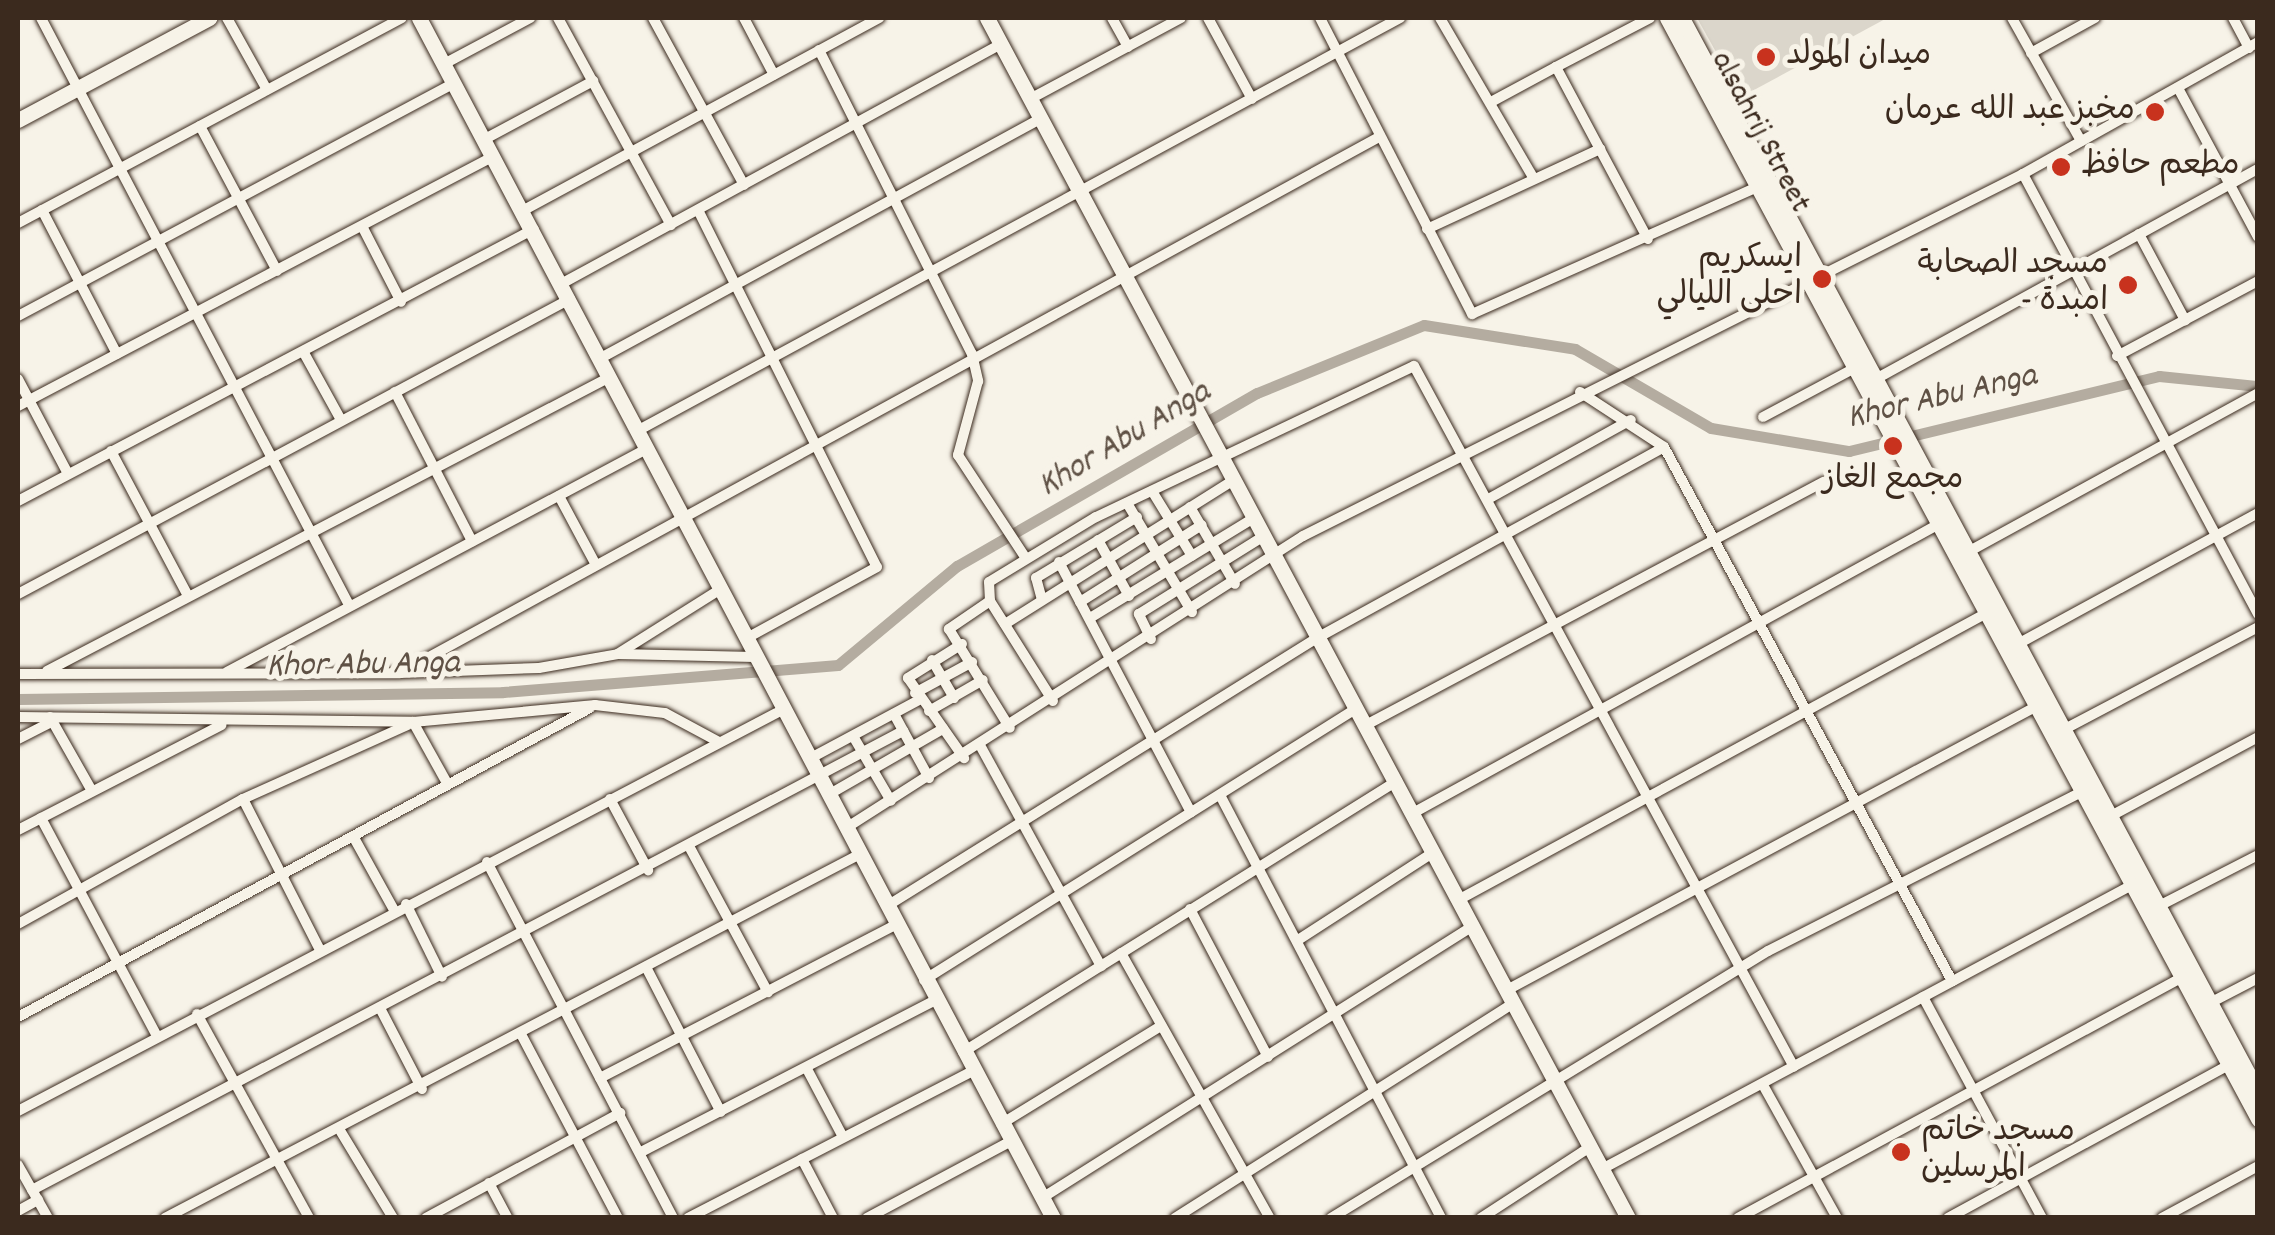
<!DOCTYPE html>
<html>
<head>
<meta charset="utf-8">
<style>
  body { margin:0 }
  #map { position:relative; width:2275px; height:1235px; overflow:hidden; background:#f7f3e8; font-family:Dekko,"Playpen Sans Arabic",sans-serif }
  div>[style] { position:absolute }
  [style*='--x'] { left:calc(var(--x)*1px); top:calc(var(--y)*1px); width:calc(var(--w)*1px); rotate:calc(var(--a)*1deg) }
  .green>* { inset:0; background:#dbd6cb }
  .canal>* { height:11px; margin:-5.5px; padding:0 5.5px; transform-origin:5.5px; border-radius:5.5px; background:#b4aca0 }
  .roads { filter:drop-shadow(0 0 2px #3b2a1e) drop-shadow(0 0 2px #3b2a1e) }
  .street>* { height:10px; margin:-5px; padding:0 5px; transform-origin:5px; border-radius:5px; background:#f7f3e8 }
  .secondary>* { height:15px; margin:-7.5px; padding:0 7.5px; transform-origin:7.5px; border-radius:7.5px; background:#f7f3e8 }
  .dots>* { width:28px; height:28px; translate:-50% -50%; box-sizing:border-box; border:5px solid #f7f3e8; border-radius:50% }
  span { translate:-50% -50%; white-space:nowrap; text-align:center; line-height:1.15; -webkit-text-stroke:10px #f7f3e8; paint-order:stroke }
  .poi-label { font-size:32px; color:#3b2a1e }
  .left { translate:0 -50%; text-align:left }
  .right { translate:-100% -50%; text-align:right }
  .street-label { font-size:32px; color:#3b2a1e }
  .water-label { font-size:35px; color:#5f5145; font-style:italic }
  .frame { position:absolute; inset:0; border:20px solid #3b2a1e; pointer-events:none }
</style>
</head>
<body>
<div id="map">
  <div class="green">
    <div style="clip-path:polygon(1697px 18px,1887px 18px,1741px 97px)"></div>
  </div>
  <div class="canal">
    <div style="--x:18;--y:699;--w:485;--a:-0.8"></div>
    <div style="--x:503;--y:692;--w:336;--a:-4.6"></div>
    <div style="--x:838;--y:665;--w:155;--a:-39.8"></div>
    <div style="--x:957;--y:566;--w:346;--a:-30"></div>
    <div style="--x:1257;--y:393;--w:180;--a:-22.2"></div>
    <div style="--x:1424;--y:325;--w:153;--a:9"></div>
    <div style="--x:1575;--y:349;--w:157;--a:30.2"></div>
    <div style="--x:1711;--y:428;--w:140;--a:9.5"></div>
    <div style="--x:1849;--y:451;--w:319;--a:-13.6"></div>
    <div style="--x:2159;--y:376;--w:100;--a:5.8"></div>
  </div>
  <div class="roads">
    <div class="street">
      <div style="--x:41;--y:18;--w:663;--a:62.31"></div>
      <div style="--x:227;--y:18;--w:82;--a:60.9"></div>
      <div style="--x:558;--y:18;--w:236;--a:61.4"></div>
      <div style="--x:653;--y:18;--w:190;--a:61.4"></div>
      <div style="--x:744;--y:18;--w:64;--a:62.2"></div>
      <div style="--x:1112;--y:18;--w:33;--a:61"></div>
      <div style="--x:1208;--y:18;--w:92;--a:61.5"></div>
      <div style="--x:1320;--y:18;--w:333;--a:62.8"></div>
      <div style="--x:1472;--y:314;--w:312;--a:-24"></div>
      <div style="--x:1440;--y:18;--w:186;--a:59.7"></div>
      <div style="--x:2012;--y:18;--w:141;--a:60.7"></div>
      <div style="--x:2233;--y:18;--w:34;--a:62"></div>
      <div style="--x:819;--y:50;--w:340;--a:63.3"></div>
      <div style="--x:972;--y:354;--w:28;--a:77"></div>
      <div style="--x:978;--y:381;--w:77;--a:105.1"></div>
      <div style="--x:958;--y:455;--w:122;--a:56.7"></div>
      <div style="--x:2031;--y:53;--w:73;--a:-28.7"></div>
      <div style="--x:444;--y:64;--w:98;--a:-28.1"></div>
      <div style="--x:1556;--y:67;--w:106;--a:-27.5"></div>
      <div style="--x:2178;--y:88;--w:169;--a:61.8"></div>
      <div style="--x:1030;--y:99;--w:171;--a:-28.2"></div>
      <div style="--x:1491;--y:102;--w:74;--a:-28.3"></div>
      <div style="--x:1556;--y:67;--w:195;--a:61.9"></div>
      <div style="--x:200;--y:126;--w:164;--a:62"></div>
      <div style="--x:485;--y:139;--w:123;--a:-28.2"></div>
      <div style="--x:2023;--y:174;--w:499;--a:61.9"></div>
      <div style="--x:42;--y:210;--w:162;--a:62.5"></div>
      <div style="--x:524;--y:210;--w:404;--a:-28.4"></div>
      <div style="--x:698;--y:210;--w:399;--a:63.4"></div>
      <div style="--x:877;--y:567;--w:150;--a:151.4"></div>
      <div style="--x:18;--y:223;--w:435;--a:-28.1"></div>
      <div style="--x:363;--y:228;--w:83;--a:62.8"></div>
      <div style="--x:1427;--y:229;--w:191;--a:-24.8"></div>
      <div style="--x:2139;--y:234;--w:98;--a:61.9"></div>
      <div style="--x:561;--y:284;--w:501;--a:-28.61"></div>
      <div style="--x:18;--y:316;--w:495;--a:-28.1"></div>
      <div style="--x:304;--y:353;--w:77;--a:61.1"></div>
      <div style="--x:2117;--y:356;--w:160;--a:-28"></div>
      <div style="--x:599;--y:359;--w:502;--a:-28.56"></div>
      <div style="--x:18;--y:379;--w:107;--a:62.2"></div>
      <div style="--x:1874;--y:380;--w:438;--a:-28.8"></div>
      <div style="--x:395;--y:392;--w:168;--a:62.7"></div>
      <div style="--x:1580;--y:392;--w:100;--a:33.2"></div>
      <div style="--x:1664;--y:447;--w:607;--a:61.66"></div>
      <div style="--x:18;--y:406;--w:538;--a:-27.71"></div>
      <div style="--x:1763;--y:417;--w:102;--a:-28.1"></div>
      <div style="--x:637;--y:431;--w:868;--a:-28.43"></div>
      <div style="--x:111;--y:451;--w:162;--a:62"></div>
      <div style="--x:1152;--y:491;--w:76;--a:58.4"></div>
      <div style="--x:559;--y:496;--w:78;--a:61.8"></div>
      <div style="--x:1490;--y:498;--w:161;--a:-29"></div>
      <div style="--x:18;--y:501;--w:583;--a:-27.8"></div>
      <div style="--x:1127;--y:503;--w:127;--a:59.2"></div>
      <div style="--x:1190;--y:507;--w:89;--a:59.7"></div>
      <div style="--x:1098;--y:540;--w:64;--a:61"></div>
      <div style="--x:1966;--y:553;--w:333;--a:-28.7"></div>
      <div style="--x:1059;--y:562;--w:283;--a:62.2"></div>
      <div style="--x:18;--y:594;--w:626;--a:-28.12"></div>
      <div style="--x:1042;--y:600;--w:23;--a:-105"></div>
      <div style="--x:1036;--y:578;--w:118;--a:-31.1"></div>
      <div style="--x:990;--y:601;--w:50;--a:145.7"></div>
      <div style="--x:949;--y:629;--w:116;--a:58.4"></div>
      <div style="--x:1080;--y:602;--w:144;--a:-32.3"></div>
      <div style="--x:1090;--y:618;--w:190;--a:-31.4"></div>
      <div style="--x:1005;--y:624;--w:268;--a:-32.2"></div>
      <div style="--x:1151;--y:639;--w:28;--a:-116"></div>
      <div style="--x:1139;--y:614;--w:145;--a:-32"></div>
      <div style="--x:962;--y:644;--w:64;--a:147.8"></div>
      <div style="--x:908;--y:678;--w:98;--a:55"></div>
      <div style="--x:2016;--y:645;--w:276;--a:-28.6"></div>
      <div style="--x:619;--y:653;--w:118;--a:-32.2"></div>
      <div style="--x:932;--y:660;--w:44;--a:59.9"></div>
      <div style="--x:47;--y:671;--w:633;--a:-27.58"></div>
      <div style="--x:227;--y:672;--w:475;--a:-28"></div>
      <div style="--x:400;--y:673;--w:1116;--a:-28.7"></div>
      <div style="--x:18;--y:674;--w:382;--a:-0.1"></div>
      <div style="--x:400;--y:673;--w:139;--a:-2.1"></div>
      <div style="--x:539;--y:668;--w:80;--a:-10"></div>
      <div style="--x:618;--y:654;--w:137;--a:1.3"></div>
      <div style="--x:915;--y:693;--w:65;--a:-28.5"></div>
      <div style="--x:1053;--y:701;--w:118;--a:-122.2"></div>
      <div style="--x:990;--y:601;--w:19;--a:-93"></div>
      <div style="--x:989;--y:582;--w:125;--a:-31.3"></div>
      <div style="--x:1096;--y:517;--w:352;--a:-25.4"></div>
      <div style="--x:1414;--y:366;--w:797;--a:61.54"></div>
      <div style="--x:929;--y:711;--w:62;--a:-29.9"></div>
      <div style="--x:894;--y:714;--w:73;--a:61.3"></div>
      <div style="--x:18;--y:717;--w:395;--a:0.7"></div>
      <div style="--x:413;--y:722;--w:183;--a:-5.3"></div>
      <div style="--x:595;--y:705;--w:70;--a:6.5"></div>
      <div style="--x:665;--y:713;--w:61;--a:28.2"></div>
      <div style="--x:50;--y:717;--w:85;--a:60.4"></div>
      <div style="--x:413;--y:722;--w:70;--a:60.9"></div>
      <div style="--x:1366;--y:725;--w:518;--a:-28"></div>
      <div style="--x:2063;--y:730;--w:221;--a:-27.8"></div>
      <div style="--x:853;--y:736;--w:75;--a:59.7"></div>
      <div style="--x:18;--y:739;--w:39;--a:-27"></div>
      <div style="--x:981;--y:747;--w:250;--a:61.3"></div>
      <div style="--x:809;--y:759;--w:125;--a:-28.2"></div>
      <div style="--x:828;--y:795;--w:133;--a:-29.9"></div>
      <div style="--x:1220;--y:795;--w:477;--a:62.4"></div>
      <div style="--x:243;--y:799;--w:169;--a:63"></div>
      <div style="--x:610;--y:799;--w:81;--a:61.8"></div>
      <div style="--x:1413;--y:813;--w:598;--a:-28.79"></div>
      <div style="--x:2109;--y:817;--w:169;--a:-28.2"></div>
      <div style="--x:41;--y:818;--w:247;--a:62"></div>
      <div style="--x:846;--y:828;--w:542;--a:-32.58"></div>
      <div style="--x:1303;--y:536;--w:806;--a:-26.69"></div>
      <div style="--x:2023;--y:174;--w:270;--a:-29.3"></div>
      <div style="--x:18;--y:830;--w:229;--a:-27.3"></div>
      <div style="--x:353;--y:836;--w:85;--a:61"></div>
      <div style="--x:690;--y:848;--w:164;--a:61.6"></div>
      <div style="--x:487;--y:862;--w:402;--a:62.4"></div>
      <div style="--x:1460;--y:899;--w:597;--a:-28.5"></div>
      <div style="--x:406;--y:904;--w:81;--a:63.7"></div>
      <div style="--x:887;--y:906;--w:507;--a:-31.93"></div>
      <div style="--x:1317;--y:638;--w:396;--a:-28.8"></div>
      <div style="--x:2157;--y:907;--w:114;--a:-27.2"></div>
      <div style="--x:1190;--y:909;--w:167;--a:62.2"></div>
      <div style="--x:18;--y:924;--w:257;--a:-29.1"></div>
      <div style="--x:243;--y:799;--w:181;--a:-24.2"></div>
      <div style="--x:1298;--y:940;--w:162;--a:-32.9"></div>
      <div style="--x:1121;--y:953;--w:304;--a:60.7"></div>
      <div style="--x:646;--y:967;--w:163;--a:62.7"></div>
      <div style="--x:924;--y:980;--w:511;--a:-32.14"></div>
      <div style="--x:1507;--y:990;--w:599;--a:-28.19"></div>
      <div style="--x:1923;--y:997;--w:251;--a:61.7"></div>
      <div style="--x:2210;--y:1003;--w:54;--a:-27.5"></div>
      <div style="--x:381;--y:1010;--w:89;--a:62.6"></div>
      <div style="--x:197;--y:1014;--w:233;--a:61.2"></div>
      <div style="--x:18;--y:1017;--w:650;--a:-28.38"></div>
      <div style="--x:522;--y:1036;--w:206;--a:62.2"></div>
      <div style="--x:963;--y:1052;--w:512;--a:-31.98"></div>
      <div style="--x:807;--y:1069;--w:77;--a:62.1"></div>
      <div style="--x:600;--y:1078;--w:335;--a:-27.4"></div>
      <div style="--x:1763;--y:1085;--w:152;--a:60.9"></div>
      <div style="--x:18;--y:1111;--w:863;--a:-27.69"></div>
      <div style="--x:1001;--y:1124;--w:188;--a:-31.5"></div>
      <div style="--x:341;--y:1132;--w:100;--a:58.8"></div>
      <div style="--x:641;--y:1152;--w:331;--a:-27.3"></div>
      <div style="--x:802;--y:1159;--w:67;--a:62.3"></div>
      <div style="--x:18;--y:1165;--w:61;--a:60.5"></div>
      <div style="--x:1602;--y:1169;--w:601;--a:-28.18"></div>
      <div style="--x:489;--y:1183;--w:40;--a:62"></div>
      <div style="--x:32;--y:1190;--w:985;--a:-27.79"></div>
      <div style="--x:1042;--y:1198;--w:510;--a:-32.26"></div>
      <div style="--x:18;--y:1211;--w:23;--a:-29"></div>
      <div style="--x:165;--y:1218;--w:785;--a:-27.64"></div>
      <div style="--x:426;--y:1218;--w:221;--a:-28.4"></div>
      <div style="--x:688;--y:1218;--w:321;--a:-27.3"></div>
      <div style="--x:867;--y:1218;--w:163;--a:-28.1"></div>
      <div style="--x:1175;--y:1218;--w:401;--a:-32.4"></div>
      <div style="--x:1331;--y:1218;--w:512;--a:-31.42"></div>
      <div style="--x:1768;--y:951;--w:351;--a:-26.9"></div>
      <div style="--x:1481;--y:1218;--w:130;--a:-33.1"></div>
      <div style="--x:1738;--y:1218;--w:504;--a:-28.45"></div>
      <div style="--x:1948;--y:1218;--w:320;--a:-28.6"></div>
      <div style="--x:2162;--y:1218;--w:109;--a:-28.4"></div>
    </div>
    <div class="secondary">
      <div style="--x:419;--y:18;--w:1357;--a:62.15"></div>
      <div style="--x:987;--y:18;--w:1360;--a:61.89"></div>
      <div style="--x:1667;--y:18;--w:1250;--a:61.77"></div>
      <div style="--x:1682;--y:18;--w:1219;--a:61.79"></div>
      <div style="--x:18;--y:120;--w:217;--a:-28.1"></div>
    </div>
  </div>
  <div class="dots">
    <div style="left:1766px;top:57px;background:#c8321e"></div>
    <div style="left:2155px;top:112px;background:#c8321e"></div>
    <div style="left:2061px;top:167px;background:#c8321e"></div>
    <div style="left:1822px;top:279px;background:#c8321e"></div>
    <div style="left:2128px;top:285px;background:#c8321e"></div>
    <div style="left:1893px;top:446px;background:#c8321e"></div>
    <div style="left:1901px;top:1152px;background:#c8321e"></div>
  </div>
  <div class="poi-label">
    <span class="left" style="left:1786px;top:57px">ميدان المولد</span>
    <span class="right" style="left:2135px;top:112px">مخبز عبد الله عرمان</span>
    <span class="left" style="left:2081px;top:167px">مطعم حافظ</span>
    <span class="right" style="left:1802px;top:279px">ايسكريم<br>احلى الليالي</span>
    <span class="right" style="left:2108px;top:285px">مسجد الصحابة<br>- امبدة</span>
    <span style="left:1893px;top:481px">مجمع الغاز</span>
    <span class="left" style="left:1921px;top:1152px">مسجد خاتم<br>المرسلين</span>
  </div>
  <div class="street-label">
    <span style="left:1759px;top:133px;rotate:62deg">alsahrij Street</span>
  </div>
  <div class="water-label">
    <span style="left:1942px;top:398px;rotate:-13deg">Khor Abu Anga</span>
    <span style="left:1125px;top:440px;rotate:-31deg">Khor Abu Anga</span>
    <span style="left:363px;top:666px;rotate:-1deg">Khor Abu Anga</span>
  </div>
  <div class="frame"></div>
</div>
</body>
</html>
